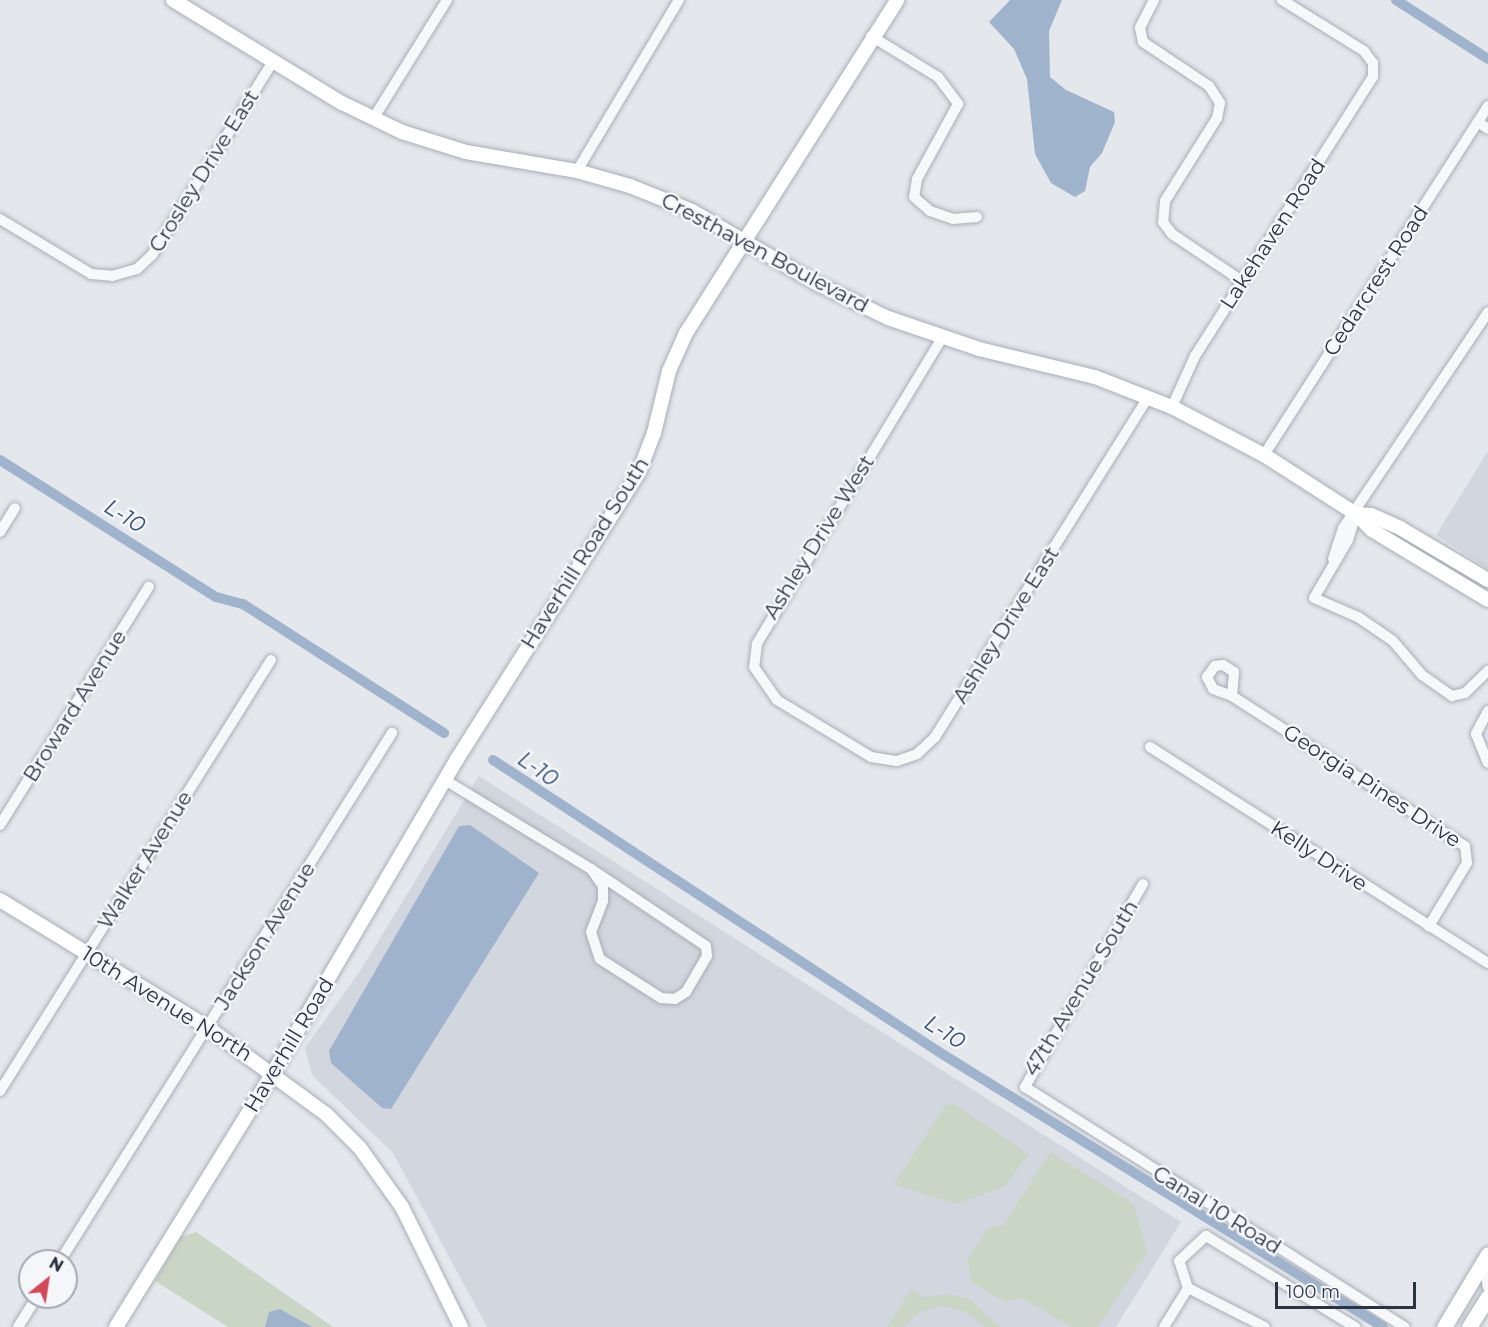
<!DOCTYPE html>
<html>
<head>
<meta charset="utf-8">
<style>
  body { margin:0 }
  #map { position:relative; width:1488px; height:1327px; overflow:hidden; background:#e4e7ec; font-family:Montserrat,sans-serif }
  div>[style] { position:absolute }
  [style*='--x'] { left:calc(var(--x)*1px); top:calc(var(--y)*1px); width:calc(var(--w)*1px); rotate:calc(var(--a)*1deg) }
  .built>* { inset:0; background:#d2d6de }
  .green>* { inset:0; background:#c9d6c5 }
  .water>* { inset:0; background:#9fb4cc }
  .canal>* { height:10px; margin:-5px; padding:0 5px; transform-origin:5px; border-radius:5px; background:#9fb4cc }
  .roads { filter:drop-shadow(0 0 2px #a9aeb7) drop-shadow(0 0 2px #a9aeb7) }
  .street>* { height:10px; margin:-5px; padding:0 5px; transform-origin:5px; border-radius:5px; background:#f7f8fa }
  .secondary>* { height:14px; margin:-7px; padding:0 7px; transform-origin:7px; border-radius:7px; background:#fff }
  .primary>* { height:15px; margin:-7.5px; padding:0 7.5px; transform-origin:7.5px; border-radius:7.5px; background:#fff }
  span { translate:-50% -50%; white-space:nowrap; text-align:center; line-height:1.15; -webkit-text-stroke:5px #f4f6f9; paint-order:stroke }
  .street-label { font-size:21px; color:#2b3445 }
  .water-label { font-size:22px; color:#34527a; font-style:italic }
  .north { position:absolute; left:18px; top:1249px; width:60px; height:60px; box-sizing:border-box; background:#f4f6f9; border:2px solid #a4a8b1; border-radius:50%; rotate:30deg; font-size:16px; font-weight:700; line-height:24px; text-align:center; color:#2b3445 }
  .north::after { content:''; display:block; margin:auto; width:21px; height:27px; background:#d1495b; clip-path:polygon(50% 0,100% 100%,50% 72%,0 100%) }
  .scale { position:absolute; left:1275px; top:1282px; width:141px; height:27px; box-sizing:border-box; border:3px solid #2b3445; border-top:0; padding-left:8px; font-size:18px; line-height:21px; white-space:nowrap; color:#2b3445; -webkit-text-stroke:4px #f4f6f9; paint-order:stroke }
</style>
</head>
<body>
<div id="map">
  <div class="built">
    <div style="clip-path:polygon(1488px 451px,1488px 569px,1436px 535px)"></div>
    <div style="clip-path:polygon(479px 776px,1181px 1222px,1116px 1327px,487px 1327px,393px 1153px,312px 1075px,305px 1048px,362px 968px)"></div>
  </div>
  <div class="green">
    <div style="clip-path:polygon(952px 1103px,1029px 1154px,1004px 1187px,956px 1204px,894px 1184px,945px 1106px)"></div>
    <div style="clip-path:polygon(1050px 1152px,1134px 1204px,1147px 1252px,1098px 1327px,1072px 1327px,1021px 1298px,1004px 1302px,971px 1281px,968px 1259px,989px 1227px,1003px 1226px)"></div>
    <div style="clip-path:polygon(196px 1232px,333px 1327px,228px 1327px,155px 1281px,181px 1237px)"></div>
    <div style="clip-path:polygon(911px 1289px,922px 1297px,950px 1294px,969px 1299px,1000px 1327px,985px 1327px,964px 1311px,941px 1306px,918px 1313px,903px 1327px,887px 1327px)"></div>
  </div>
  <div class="water">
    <div style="clip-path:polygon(1010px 0,1062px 0,1049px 31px,1050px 77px,1066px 90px,1114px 112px,1115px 122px,1102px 153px,1090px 167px,1085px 191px,1075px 197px,1051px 183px,1035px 154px,1027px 79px,1014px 49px,989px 22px)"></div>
    <div style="clip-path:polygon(470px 825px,539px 873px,391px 1109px,382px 1108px,331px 1063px,329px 1051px,459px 826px)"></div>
    <div style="clip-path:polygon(280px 1309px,312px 1327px,265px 1327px,269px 1312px)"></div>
  </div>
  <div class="canal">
    <div style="--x:1396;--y:0;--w:109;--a:32.7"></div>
    <div style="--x:0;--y:460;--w:256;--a:32.4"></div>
    <div style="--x:216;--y:597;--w:28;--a:15"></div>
    <div style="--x:243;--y:604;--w:239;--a:32.7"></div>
    <div style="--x:493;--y:760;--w:533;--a:33.21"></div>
    <div style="--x:939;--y:1052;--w:522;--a:31.77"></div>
  </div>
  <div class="roads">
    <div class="street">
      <div style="--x:1154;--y:0;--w:31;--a:117"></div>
      <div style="--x:1140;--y:28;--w:14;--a:78"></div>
      <div style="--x:1143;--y:42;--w:79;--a:33.7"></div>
      <div style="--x:1209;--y:86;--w:20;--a:57"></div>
      <div style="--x:1220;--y:103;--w:15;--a:101"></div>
      <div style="--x:1217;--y:118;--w:98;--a:122.1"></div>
      <div style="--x:1165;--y:201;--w:21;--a:95"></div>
      <div style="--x:1163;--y:222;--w:15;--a:53"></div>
      <div style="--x:1172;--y:234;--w:84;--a:33.9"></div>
      <div style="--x:871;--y:36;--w:79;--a:31.5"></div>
      <div style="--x:938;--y:77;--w:34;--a:53"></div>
      <div style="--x:958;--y:104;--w:85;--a:118.7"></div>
      <div style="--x:917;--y:179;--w:18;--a:99"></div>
      <div style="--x:914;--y:197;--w:21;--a:41"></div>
      <div style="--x:930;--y:211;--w:24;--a:19"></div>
      <div style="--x:953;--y:219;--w:24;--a:-5"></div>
      <div style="--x:373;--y:119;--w:140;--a:-58.1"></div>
      <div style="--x:1478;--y:122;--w:12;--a:35"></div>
      <div style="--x:577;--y:171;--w:199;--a:-59.2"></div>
      <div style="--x:0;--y:219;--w:106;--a:31.1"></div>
      <div style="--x:91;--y:274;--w:21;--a:5"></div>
      <div style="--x:112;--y:276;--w:26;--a:-16"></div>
      <div style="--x:137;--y:269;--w:21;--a:-43"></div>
      <div style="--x:152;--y:255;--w:229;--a:-58"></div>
      <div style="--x:942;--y:338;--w:358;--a:121.2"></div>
      <div style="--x:757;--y:644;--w:23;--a:97"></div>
      <div style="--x:754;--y:667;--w:40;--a:55.1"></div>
      <div style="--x:777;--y:700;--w:110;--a:31.2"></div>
      <div style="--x:871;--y:757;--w:26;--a:9"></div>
      <div style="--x:897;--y:761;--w:21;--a:-19"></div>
      <div style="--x:917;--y:754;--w:25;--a:-43"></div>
      <div style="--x:935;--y:737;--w:401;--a:-57.9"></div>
      <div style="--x:1172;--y:407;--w:56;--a:-65.7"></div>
      <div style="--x:1195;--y:356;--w:331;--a:-57.5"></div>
      <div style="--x:1373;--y:77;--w:14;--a:-90"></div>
      <div style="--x:1373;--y:63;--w:15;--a:-127"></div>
      <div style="--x:1364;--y:51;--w:97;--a:-148.1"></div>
      <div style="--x:1264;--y:455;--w:415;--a:-57.3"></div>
      <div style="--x:1356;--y:514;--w:27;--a:107"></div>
      <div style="--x:1348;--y:540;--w:67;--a:120.4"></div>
      <div style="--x:1314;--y:598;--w:48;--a:23.4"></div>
      <div style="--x:1358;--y:617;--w:42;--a:34.4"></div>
      <div style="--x:1393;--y:641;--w:45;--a:49.5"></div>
      <div style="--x:1422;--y:675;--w:37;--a:35"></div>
      <div style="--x:1452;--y:696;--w:13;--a:-13"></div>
      <div style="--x:1465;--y:693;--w:32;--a:-44"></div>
      <div style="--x:0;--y:532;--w:28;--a:-58"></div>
      <div style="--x:1333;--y:559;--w:33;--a:-72"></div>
      <div style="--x:1343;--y:528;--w:260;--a:-56.1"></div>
      <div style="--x:1232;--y:696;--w:24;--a:-85"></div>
      <div style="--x:1234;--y:672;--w:13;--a:-148"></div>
      <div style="--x:1223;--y:665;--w:8;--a:173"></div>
      <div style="--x:1215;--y:666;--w:14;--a:126"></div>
      <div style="--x:1207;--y:677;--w:13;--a:63"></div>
      <div style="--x:1213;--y:689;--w:20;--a:20"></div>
      <div style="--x:1232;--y:696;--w:277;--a:32.8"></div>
      <div style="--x:1465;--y:846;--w:17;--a:83"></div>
      <div style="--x:1467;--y:863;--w:74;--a:121.1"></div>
      <div style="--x:1488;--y:711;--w:26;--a:118"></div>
      <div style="--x:1476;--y:734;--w:31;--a:68"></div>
      <div style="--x:1150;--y:747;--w:401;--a:32.6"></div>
      <div style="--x:445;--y:780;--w:171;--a:31.4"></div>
      <div style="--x:591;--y:869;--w:21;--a:55"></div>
      <div style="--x:603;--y:886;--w:15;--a:90"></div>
      <div style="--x:603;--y:901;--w:33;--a:111"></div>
      <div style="--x:591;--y:932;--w:28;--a:72"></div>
      <div style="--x:600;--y:959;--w:72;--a:32.6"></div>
      <div style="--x:661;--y:998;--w:14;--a:4"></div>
      <div style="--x:675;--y:999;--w:13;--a:-32"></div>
      <div style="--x:686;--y:992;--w:42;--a:-59.7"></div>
      <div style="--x:707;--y:956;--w:10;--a:-96"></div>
      <div style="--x:706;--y:946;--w:138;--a:-146.2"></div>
      <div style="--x:0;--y:825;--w:281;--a:-58"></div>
      <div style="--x:1143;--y:884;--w:235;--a:120.2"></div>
      <div style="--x:1025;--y:1087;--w:449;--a:32.3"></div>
      <div style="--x:0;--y:1091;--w:509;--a:-57.84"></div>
      <div style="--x:60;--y:1261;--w:624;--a:-57.84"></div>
      <div style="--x:1484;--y:1263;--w:24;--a:81"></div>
      <div style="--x:1188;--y:1288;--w:86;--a:26.9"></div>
      <div style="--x:18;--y:1327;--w:36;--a:-58"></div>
      <div style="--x:1164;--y:1327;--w:46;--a:-58.4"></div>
      <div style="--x:1188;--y:1288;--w:28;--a:-108"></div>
      <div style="--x:1179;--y:1261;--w:37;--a:-43"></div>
      <div style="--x:1206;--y:1236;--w:175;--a:31.4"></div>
    </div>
    <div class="secondary">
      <div style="--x:173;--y:0;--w:198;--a:31.4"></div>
      <div style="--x:342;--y:103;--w:67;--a:25.8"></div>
      <div style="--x:402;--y:132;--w:67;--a:17.4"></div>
      <div style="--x:466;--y:152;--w:113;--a:9.7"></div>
      <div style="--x:577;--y:171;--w:55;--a:15.8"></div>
      <div style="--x:630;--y:186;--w:67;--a:22"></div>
      <div style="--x:692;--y:211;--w:143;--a:30.1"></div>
      <div style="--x:816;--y:283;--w:80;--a:25.9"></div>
      <div style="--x:888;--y:318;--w:96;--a:18.8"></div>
      <div style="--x:979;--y:349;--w:119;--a:13.6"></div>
      <div style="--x:1095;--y:377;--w:83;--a:21.3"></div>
      <div style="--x:1172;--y:407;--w:104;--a:27.6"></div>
      <div style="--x:1264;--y:455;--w:109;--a:32.7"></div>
      <div style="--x:1356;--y:514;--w:23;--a:45"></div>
      <div style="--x:1372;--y:530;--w:135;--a:31.1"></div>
      <div style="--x:1356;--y:514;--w:15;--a:4"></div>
      <div style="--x:1371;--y:515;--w:32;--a:24"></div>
      <div style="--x:1400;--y:528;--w:102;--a:30.6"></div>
      <div style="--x:0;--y:900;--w:243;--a:31.5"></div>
      <div style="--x:207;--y:1027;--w:147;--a:36.2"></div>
      <div style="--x:326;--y:1114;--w:48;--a:45"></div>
      <div style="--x:360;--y:1148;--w:72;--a:54.6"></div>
      <div style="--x:402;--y:1207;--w:134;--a:63.8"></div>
      <div style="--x:116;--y:1327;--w:301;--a:-58.3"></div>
      <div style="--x:274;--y:1071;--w:362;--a:-59.6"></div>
      <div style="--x:457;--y:759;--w:340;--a:-57.6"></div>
      <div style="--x:639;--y:472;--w:42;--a:-69"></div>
      <div style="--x:654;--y:433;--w:64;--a:-76.4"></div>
      <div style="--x:669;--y:371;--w:42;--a:-65.9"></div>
      <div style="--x:686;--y:333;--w:394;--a:-57.6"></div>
    </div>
    <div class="primary">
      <div style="--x:1444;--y:1327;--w:85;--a:-58.9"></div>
      <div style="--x:1469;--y:1327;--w:36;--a:-58"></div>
    </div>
  </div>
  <div class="street-label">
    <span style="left:204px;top:171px;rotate:-58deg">Crosley Drive East</span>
    <span style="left:1273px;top:234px;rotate:-57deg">Lakehaven Road</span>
    <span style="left:765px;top:253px;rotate:28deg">Cresthaven Boulevard</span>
    <span style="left:1376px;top:281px;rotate:-57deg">Cedarcrest Road</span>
    <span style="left:819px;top:537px;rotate:-58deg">Ashley Drive West</span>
    <span style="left:585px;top:553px;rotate:-58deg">Haverhill Road South</span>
    <span style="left:1006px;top:625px;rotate:-58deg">Ashley Drive East</span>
    <span style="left:75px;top:706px;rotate:-58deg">Broward Avenue</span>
    <span style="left:1372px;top:786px;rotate:33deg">Georgia Pines Drive</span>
    <span style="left:1319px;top:856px;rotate:33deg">Kelly Drive</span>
    <span style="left:145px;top:860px;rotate:-58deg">Walker Avenue</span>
    <span style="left:265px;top:936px;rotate:-58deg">Jackson Avenue</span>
    <span style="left:1081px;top:988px;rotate:-59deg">47th Avenue South</span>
    <span style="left:167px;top:1004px;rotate:32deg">10th Avenue North</span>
    <span style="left:289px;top:1045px;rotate:-59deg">Haverhill Road</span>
    <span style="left:1217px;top:1210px;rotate:32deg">Canal 10 Road</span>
  </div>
  <div class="water-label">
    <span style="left:125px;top:516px;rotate:32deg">L-10</span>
    <span style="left:538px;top:769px;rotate:35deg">L-10</span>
    <span style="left:945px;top:1032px;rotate:32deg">L-10</span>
  </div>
  <div class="north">N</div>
  <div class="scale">100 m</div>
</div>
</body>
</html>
